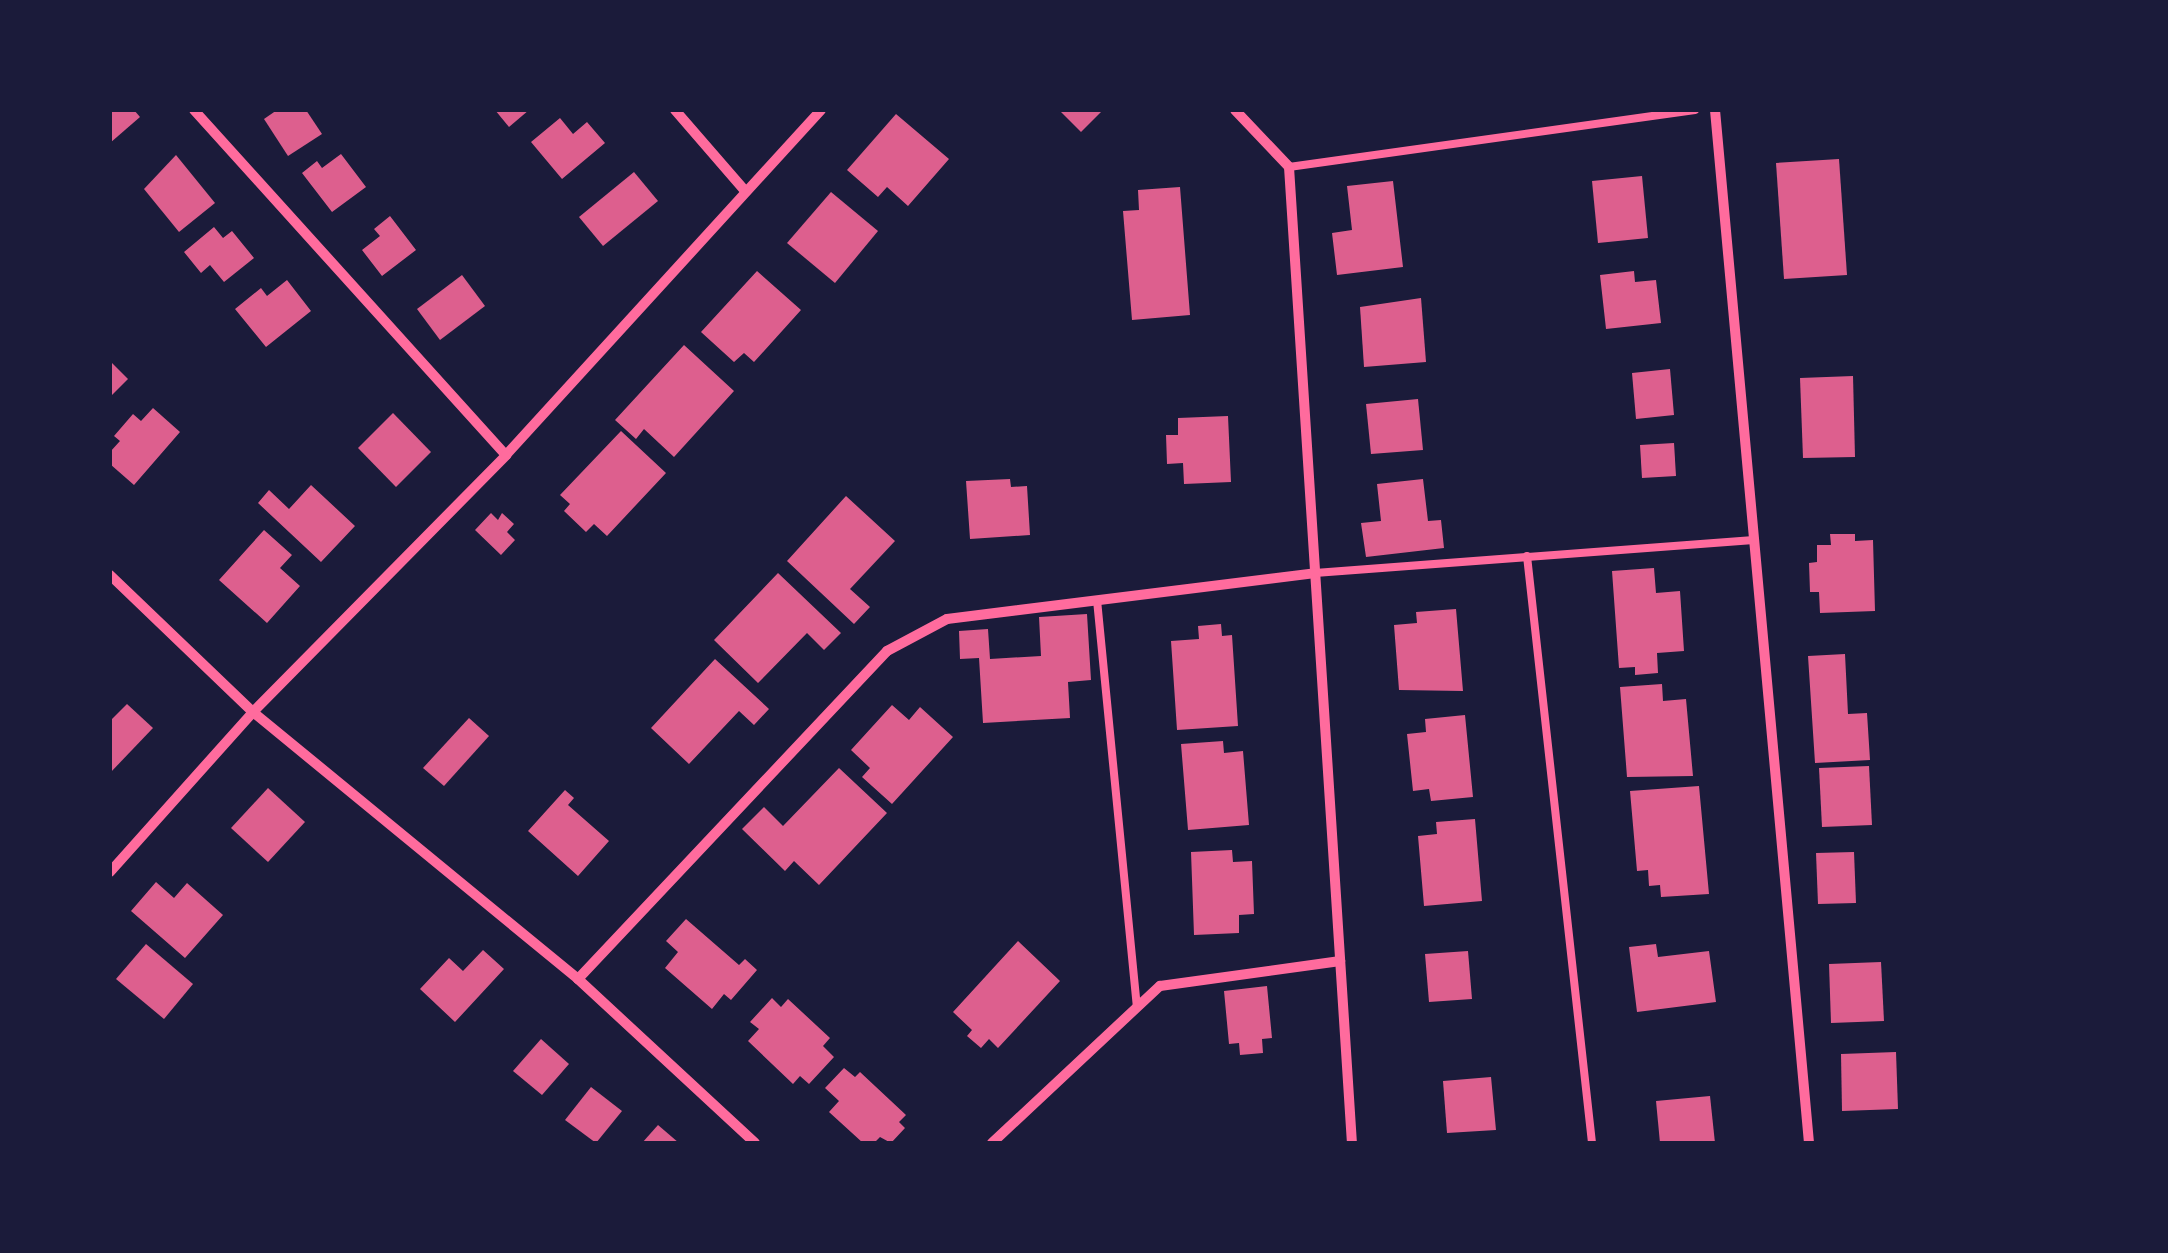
<!DOCTYPE html>
<html>
<head>
<meta charset="utf-8">
<style>
  body { margin:0 }
  #map { position:relative; width:2168px; height:1253px; overflow:hidden; background:#1b1b3a; font-family:Overpass,sans-serif }
  div>[style] { position:absolute }
  [style*='--x'] { left:calc(var(--x)*1px); top:calc(var(--y)*1px); width:calc(var(--w)*1px); rotate:calc(var(--a)*1deg) }
  .building>* { inset:0; background:#dd5f8e }
  .service>* { height:8px; margin:-4px; padding:0 4px; transform-origin:4px; border-radius:4px; background:#ff6b9d }
  .minor>* { height:10px; margin:-5px; padding:0 5px; transform-origin:5px; border-radius:5px; background:#ff6b9d }
  span { translate:-50% -50%; white-space:nowrap; text-align:center; line-height:1.15; -webkit-text-stroke:8px #1b1b3a; paint-order:stroke }
  .frame { position:absolute; inset:0; border:112px solid #1b1b3a; pointer-events:none }
</style>
</head>
<body>
<div id="map">
  <div class="building">
    <div style="clip-path:polygon(110px 110px,134px 110px,140px 117px,110px 143px)"></div>
    <div style="clip-path:polygon(277px 110px,306px 110px,322px 134px,288px 156px,264px 119px)"></div>
    <div style="clip-path:polygon(495px 110px,529px 110px,509px 127px)"></div>
    <div style="clip-path:polygon(1059px 110px,1103px 110px,1081px 132px)"></div>
    <div style="clip-path:polygon(896px 114px,949px 159px,908px 206px,887px 187px,878px 197px,847px 170px)"></div>
    <div style="clip-path:polygon(560px 118px,573px 134px,587px 122px,605px 143px,562px 179px,531px 142px)"></div>
    <div style="clip-path:polygon(341px 154px,366px 187px,332px 212px,302px 173px,317px 161px,322px 168px)"></div>
    <div style="clip-path:polygon(176px 155px,215px 203px,179px 232px,144px 189px)"></div>
    <div style="clip-path:polygon(1839px 159px,1847px 275px,1784px 279px,1776px 163px)"></div>
    <div style="clip-path:polygon(634px 172px,658px 201px,603px 246px,579px 217px)"></div>
    <div style="clip-path:polygon(1642px 176px,1648px 238px,1598px 243px,1592px 181px)"></div>
    <div style="clip-path:polygon(1393px 181px,1403px 267px,1337px 275px,1332px 233px,1352px 230px,1347px 186px)"></div>
    <div style="clip-path:polygon(1180px 187px,1190px 315px,1132px 320px,1123px 211px,1139px 210px,1138px 190px)"></div>
    <div style="clip-path:polygon(831px 192px,878px 231px,835px 283px,787px 243px)"></div>
    <div style="clip-path:polygon(390px 216px,416px 250px,382px 276px,362px 250px,380px 236px,374px 229px)"></div>
    <div style="clip-path:polygon(214px 227px,223px 238px,232px 231px,254px 258px,224px 282px,210px 265px,201px 273px,184px 252px)"></div>
    <div style="clip-path:polygon(757px 271px,801px 310px,754px 362px,744px 353px,734px 362px,701px 332px)"></div>
    <div style="clip-path:polygon(1634px 271px,1635px 282px,1656px 280px,1661px 323px,1606px 329px,1600px 275px)"></div>
    <div style="clip-path:polygon(462px 275px,485px 306px,440px 340px,417px 309px)"></div>
    <div style="clip-path:polygon(287px 280px,311px 311px,266px 347px,235px 309px,261px 288px,267px 296px)"></div>
    <div style="clip-path:polygon(1421px 298px,1426px 362px,1364px 367px,1360px 307px)"></div>
    <div style="clip-path:polygon(684px 345px,734px 391px,674px 457px,644px 429px,636px 439px,615px 420px)"></div>
    <div style="clip-path:polygon(110px 361px,128px 379px,110px 397px)"></div>
    <div style="clip-path:polygon(1670px 369px,1674px 415px,1636px 419px,1632px 373px)"></div>
    <div style="clip-path:polygon(1853px 376px,1855px 457px,1803px 458px,1800px 378px)"></div>
    <div style="clip-path:polygon(1418px 399px,1423px 450px,1371px 454px,1366px 404px)"></div>
    <div style="clip-path:polygon(153px 408px,180px 432px,134px 485px,110px 464px,110px 452px,120px 441px,114px 436px,133px 414px,141px 421px)"></div>
    <div style="clip-path:polygon(393px 413px,431px 452px,396px 487px,358px 448px)"></div>
    <div style="clip-path:polygon(1228px 416px,1231px 482px,1184px 484px,1183px 463px,1167px 464px,1166px 435px,1178px 435px,1178px 418px)"></div>
    <div style="clip-path:polygon(621px 431px,666px 473px,607px 536px,594px 524px,586px 532px,564px 511px,570px 504px,560px 495px)"></div>
    <div style="clip-path:polygon(1674px 443px,1676px 476px,1642px 478px,1640px 445px)"></div>
    <div style="clip-path:polygon(1010px 479px,1011px 487px,1027px 486px,1030px 535px,970px 539px,966px 481px)"></div>
    <div style="clip-path:polygon(1423px 479px,1428px 521px,1441px 520px,1444px 548px,1366px 557px,1361px 523px,1381px 521px,1377px 484px)"></div>
    <div style="clip-path:polygon(311px 485px,355px 526px,321px 562px,258px 503px,269px 490px,289px 509px)"></div>
    <div style="clip-path:polygon(846px 496px,895px 541px,850px 589px,870px 607px,854px 624px,787px 561px)"></div>
    <div style="clip-path:polygon(491px 513px,498px 520px,502px 513px,514px 524px,507px 532px,515px 540px,501px 555px,475px 530px)"></div>
    <div style="clip-path:polygon(264px 530px,292px 555px,280px 568px,300px 586px,267px 623px,219px 580px)"></div>
    <div style="clip-path:polygon(1830px 534px,1855px 534px,1855px 541px,1873px 540px,1875px 611px,1820px 613px,1819px 592px,1810px 592px,1809px 563px,1817px 562px,1817px 545px,1831px 545px)"></div>
    <div style="clip-path:polygon(1654px 568px,1656px 593px,1680px 591px,1684px 651px,1657px 653px,1658px 673px,1635px 675px,1635px 667px,1619px 668px,1612px 571px)"></div>
    <div style="clip-path:polygon(778px 573px,841px 633px,824px 650px,807px 633px,758px 683px,714px 640px)"></div>
    <div style="clip-path:polygon(1456px 609px,1463px 691px,1399px 690px,1394px 625px,1417px 623px,1416px 612px)"></div>
    <div style="clip-path:polygon(1087px 614px,1091px 680px,1068px 682px,1070px 718px,983px 723px,979px 658px,960px 659px,959px 631px,988px 629px,990px 659px,1041px 656px,1039px 617px)"></div>
    <div style="clip-path:polygon(1221px 624px,1222px 636px,1232px 635px,1238px 726px,1177px 730px,1171px 641px,1199px 639px,1198px 626px)"></div>
    <div style="clip-path:polygon(1845px 654px,1848px 714px,1867px 713px,1870px 760px,1815px 763px,1808px 656px)"></div>
    <div style="clip-path:polygon(715px 659px,769px 709px,754px 725px,739px 711px,689px 764px,651px 728px)"></div>
    <div style="clip-path:polygon(1662px 684px,1663px 701px,1686px 699px,1693px 776px,1627px 777px,1620px 687px)"></div>
    <div style="clip-path:polygon(127px 704px,153px 728px,110px 773px,110px 721px)"></div>
    <div style="clip-path:polygon(892px 705px,909px 720px,920px 707px,953px 737px,892px 804px,862px 777px,870px 768px,851px 750px)"></div>
    <div style="clip-path:polygon(1465px 715px,1473px 797px,1431px 801px,1429px 789px,1413px 791px,1407px 734px,1426px 732px,1425px 719px)"></div>
    <div style="clip-path:polygon(469px 718px,489px 736px,444px 786px,423px 768px)"></div>
    <div style="clip-path:polygon(1223px 741px,1224px 753px,1243px 751px,1249px 825px,1188px 830px,1181px 744px)"></div>
    <div style="clip-path:polygon(1869px 766px,1872px 825px,1822px 827px,1819px 768px)"></div>
    <div style="clip-path:polygon(839px 768px,887px 813px,819px 885px,794px 861px,785px 871px,742px 829px,764px 807px,783px 826px)"></div>
    <div style="clip-path:polygon(1699px 786px,1709px 894px,1661px 897px,1660px 885px,1649px 886px,1648px 870px,1637px 871px,1630px 791px)"></div>
    <div style="clip-path:polygon(268px 788px,305px 822px,268px 862px,231px 828px)"></div>
    <div style="clip-path:polygon(565px 790px,574px 798px,568px 805px,609px 841px,578px 876px,528px 831px)"></div>
    <div style="clip-path:polygon(1475px 819px,1482px 901px,1424px 906px,1418px 836px,1437px 834px,1436px 822px)"></div>
    <div style="clip-path:polygon(1232px 850px,1233px 862px,1252px 861px,1254px 914px,1239px 915px,1239px 933px,1194px 935px,1191px 852px)"></div>
    <div style="clip-path:polygon(1854px 852px,1856px 903px,1818px 904px,1816px 853px)"></div>
    <div style="clip-path:polygon(156px 882px,174px 898px,187px 883px,223px 915px,185px 958px,131px 911px)"></div>
    <div style="clip-path:polygon(686px 919px,739px 965px,745px 959px,757px 970px,731px 1000px,724px 994px,712px 1009px,665px 968px,678px 952px,666px 941px)"></div>
    <div style="clip-path:polygon(1018px 941px,1060px 981px,998px 1048px,989px 1039px,981px 1048px,967px 1036px,972px 1030px,953px 1012px)"></div>
    <div style="clip-path:polygon(146px 944px,193px 984px,164px 1019px,116px 979px)"></div>
    <div style="clip-path:polygon(1656px 944px,1658px 957px,1709px 951px,1716px 1002px,1637px 1012px,1629px 947px)"></div>
    <div style="clip-path:polygon(483px 950px,504px 969px,455px 1022px,420px 989px,449px 958px,463px 971px)"></div>
    <div style="clip-path:polygon(1468px 951px,1472px 999px,1429px 1002px,1425px 954px)"></div>
    <div style="clip-path:polygon(1881px 962px,1884px 1021px,1831px 1023px,1829px 964px)"></div>
    <div style="clip-path:polygon(1267px 986px,1272px 1038px,1262px 1039px,1263px 1053px,1240px 1055px,1239px 1043px,1229px 1044px,1224px 991px)"></div>
    <div style="clip-path:polygon(772px 998px,781px 1007px,788px 999px,830px 1038px,823px 1046px,834px 1057px,809px 1084px,800px 1076px,793px 1084px,748px 1041px,759px 1029px,750px 1022px)"></div>
    <div style="clip-path:polygon(541px 1039px,569px 1064px,542px 1095px,513px 1071px)"></div>
    <div style="clip-path:polygon(1896px 1052px,1898px 1109px,1842px 1111px,1841px 1054px)"></div>
    <div style="clip-path:polygon(844px 1068px,855px 1077px,860px 1072px,906px 1115px,899px 1122px,905px 1128px,891px 1143px,880px 1137px,874px 1143px,863px 1143px,829px 1112px,839px 1101px,825px 1088px)"></div>
    <div style="clip-path:polygon(1491px 1077px,1496px 1130px,1447px 1133px,1443px 1081px)"></div>
    <div style="clip-path:polygon(591px 1087px,622px 1111px,596px 1143px,565px 1120px)"></div>
    <div style="clip-path:polygon(1710px 1096px,1715px 1143px,1660px 1143px,1656px 1101px)"></div>
    <div style="clip-path:polygon(658px 1125px,679px 1143px,642px 1143px)"></div>
  </div>
  <div class="service">
    <div style="--x:1289;--y:167;--w:410;--a:-8"></div>
    <div style="--x:1527;--y:556;--w:591;--a:83.68"></div>
    <div style="--x:1315;--y:573;--w:440;--a:-4.3"></div>
    <div style="--x:1097;--y:600;--w:408;--a:84.4"></div>
  </div>
  <div class="minor">
    <div style="--x:194;--y:110;--w:465;--a:47.9"></div>
    <div style="--x:675;--y:110;--w:108;--a:49.1"></div>
    <div style="--x:1235;--y:110;--w:79;--a:46.5"></div>
    <div style="--x:1289;--y:167;--w:978;--a:86.31"></div>
    <div style="--x:1715;--y:110;--w:1037;--a:84.8"></div>
    <div style="--x:110;--y:575;--w:198;--a:43.8"></div>
    <div style="--x:253;--y:712;--w:421;--a:39.4"></div>
    <div style="--x:578;--y:979;--w:241;--a:42.8"></div>
    <div style="--x:110;--y:872;--w:215;--a:-48.2"></div>
    <div style="--x:253;--y:712;--w:361;--a:-45.4"></div>
    <div style="--x:506;--y:455;--w:467;--a:-47.6"></div>
    <div style="--x:578;--y:979;--w:451;--a:-46.7"></div>
    <div style="--x:887;--y:651;--w:68;--a:-28.1"></div>
    <div style="--x:947;--y:619;--w:371;--a:-7.1"></div>
    <div style="--x:992;--y:1143;--w:230;--a:-43.1"></div>
    <div style="--x:1160;--y:986;--w:182;--a:-7.9"></div>
  </div>
  <div class="frame"></div>
</div>
</body>
</html>
